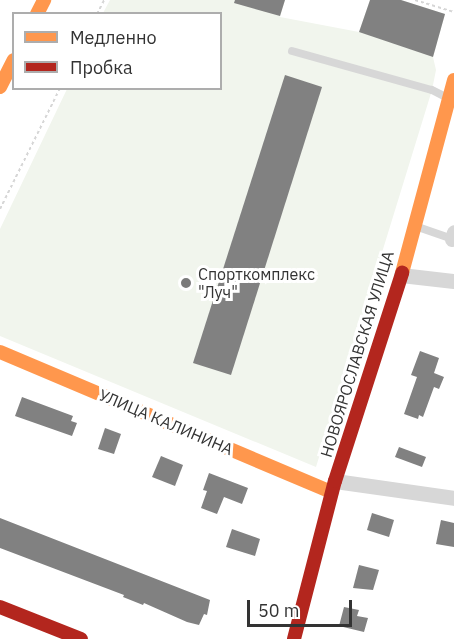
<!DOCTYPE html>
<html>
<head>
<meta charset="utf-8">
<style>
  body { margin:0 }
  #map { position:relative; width:454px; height:639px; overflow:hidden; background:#fff; font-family:"IBM Plex Sans",sans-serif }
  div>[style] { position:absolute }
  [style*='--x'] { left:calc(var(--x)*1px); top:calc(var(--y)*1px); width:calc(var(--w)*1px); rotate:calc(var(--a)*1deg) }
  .green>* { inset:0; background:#f1f5ed }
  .building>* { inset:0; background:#818181 }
  .path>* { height:2px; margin-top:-1px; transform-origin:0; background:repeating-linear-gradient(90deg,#d6d6d6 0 3px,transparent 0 6px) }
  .lane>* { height:8px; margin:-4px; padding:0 4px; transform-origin:4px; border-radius:4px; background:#d7d7d7 }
  .street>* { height:15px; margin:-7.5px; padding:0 7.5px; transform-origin:7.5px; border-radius:7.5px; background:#d7d7d7 }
  .slow>* { height:14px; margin:-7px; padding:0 7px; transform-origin:7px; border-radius:7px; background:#ff974d }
  .jam>* { height:14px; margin:-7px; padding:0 7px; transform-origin:7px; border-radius:7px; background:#b3261e }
  .dots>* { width:16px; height:16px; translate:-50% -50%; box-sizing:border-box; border:3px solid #fff; border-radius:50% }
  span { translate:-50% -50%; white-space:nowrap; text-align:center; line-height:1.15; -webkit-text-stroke:6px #fff; paint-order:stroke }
  .poi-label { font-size:16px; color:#333 }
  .left { translate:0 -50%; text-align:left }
  .street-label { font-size:16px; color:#333 }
  .legend { position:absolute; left:12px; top:12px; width:210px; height:78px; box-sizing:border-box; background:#fff; border:2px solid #adadad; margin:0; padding:8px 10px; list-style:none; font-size:18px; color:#333 }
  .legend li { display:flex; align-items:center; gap:12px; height:30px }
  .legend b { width:30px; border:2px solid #adadad }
  .scale { position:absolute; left:247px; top:600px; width:105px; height:27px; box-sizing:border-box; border:3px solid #333; border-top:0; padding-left:8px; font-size:18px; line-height:21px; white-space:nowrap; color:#333; -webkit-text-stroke:4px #fff; paint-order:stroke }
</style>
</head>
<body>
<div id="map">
  <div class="green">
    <div style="clip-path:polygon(110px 0,285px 0,280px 17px,359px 32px,370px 0,401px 0,445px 14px,433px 57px,436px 70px,432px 90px,316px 467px,0 336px,0 229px,67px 89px,220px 88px,220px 14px,103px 13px)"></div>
  </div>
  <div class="building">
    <div style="clip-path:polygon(235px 0,285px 0,280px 16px,234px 3px)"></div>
    <div style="clip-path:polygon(370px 0,401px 0,445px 14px,433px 57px,359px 32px)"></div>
    <div style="clip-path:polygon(285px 75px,322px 87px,231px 375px,193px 363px)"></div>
    <div style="clip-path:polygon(420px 351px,439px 358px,434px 373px,444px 377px,439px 389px,434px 387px,423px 417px,419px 415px,418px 419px,404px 414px,417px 377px,411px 375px)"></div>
    <div style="clip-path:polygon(22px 397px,73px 416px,71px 421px,77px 423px,72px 436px,15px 416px)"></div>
    <div style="clip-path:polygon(105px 428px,121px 434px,114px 454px,98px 449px)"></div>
    <div style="clip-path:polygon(399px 447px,426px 457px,422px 467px,395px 457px)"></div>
    <div style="clip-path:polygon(161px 456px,183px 465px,175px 486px,152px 477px)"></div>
    <div style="clip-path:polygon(209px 473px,248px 488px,242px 504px,224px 497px,217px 514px,201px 508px,207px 491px,203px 490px)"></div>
    <div style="clip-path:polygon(372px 513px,394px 520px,389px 537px,367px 530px)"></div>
    <div style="clip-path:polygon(0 518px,210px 600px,207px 615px,204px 614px,199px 625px,187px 622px,144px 603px,143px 605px,123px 597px,124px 595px,0 548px)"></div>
    <div style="clip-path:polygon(441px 520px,454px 523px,454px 547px,436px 544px)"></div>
    <div style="clip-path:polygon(232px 529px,260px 539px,255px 556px,226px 547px)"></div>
    <div style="clip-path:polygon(359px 565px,379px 570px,373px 590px,353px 588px)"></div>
    <div style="clip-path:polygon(344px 607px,359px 610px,357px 616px,368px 618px,364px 632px,339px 626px)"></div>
  </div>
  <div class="path">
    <div style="--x:415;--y:0;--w:41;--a:17.1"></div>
    <div style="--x:97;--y:14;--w:16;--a:-63"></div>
    <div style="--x:0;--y:209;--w:135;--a:-63.6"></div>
  </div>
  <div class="lane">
    <div style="--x:292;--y:51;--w:145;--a:15.6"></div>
    <div style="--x:432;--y:90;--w:18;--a:27"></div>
    <div style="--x:415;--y:226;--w:39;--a:19"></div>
  </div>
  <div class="street">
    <div style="--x:452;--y:239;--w:7;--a:-74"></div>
    <div style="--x:401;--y:275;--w:53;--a:6.5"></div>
    <div style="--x:335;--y:481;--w:120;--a:8.1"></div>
  </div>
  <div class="slow">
    <div style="--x:37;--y:14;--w:16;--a:-63"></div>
    <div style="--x:0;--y:87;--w:30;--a:-63"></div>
    <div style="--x:402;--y:273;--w:200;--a:-74.9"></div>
    <div style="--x:0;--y:352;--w:360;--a:22.9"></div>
  </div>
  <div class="jam">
    <div style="--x:0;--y:607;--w:87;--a:21.6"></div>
    <div style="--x:294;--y:639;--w:163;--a:-75.5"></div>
    <div style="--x:335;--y:481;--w:219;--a:-72.1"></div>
  </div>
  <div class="dots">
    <div style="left:186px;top:283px;background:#7a7a7a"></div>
  </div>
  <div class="poi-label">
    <span class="left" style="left:198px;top:283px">Спорткомплекс<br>"Луч"</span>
  </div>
  <div class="street-label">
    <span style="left:357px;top:354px;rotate:-73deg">НОВОЯРОСЛАВСКАЯ УЛИЦА</span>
    <span style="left:166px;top:422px;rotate:23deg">УЛИЦА КАЛИНИНА</span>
  </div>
  <ul class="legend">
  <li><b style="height:8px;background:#ff974d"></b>Медленно</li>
  <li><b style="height:8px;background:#b3261e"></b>Пробка</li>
  </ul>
  <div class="scale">50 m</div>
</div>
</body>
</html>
